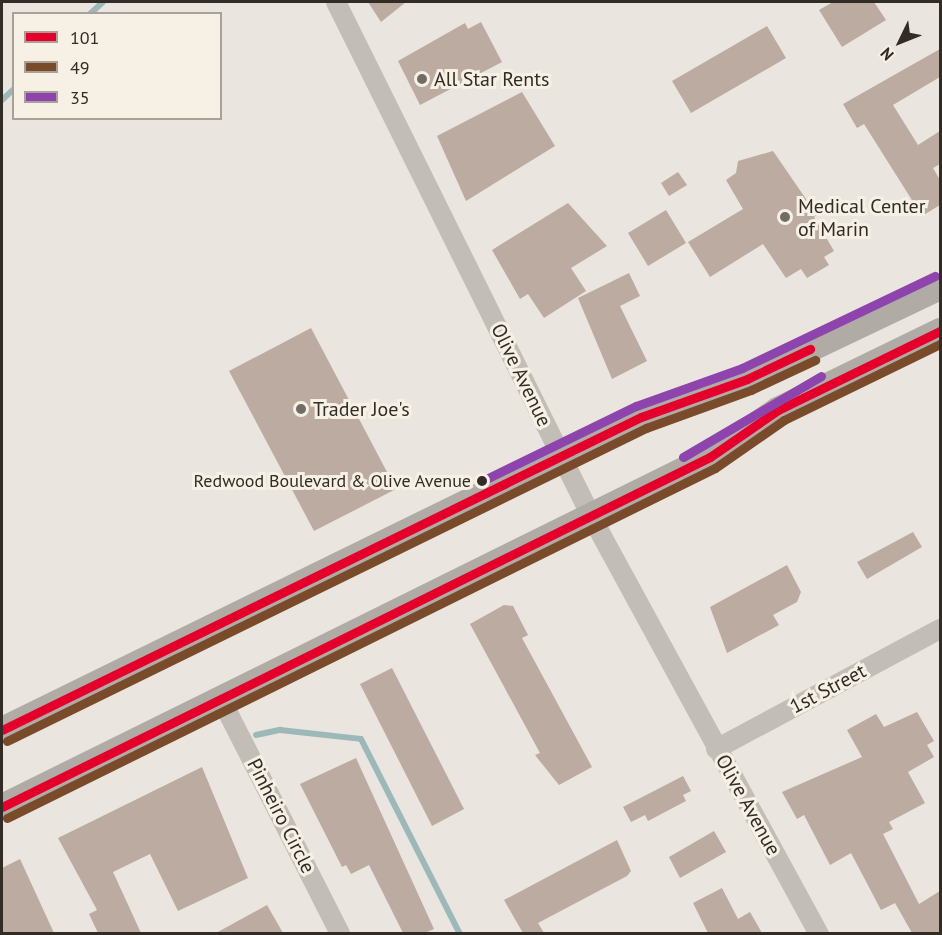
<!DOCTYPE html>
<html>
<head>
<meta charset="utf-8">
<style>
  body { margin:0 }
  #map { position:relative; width:942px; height:935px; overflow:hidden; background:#eae5de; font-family:"PT Sans",sans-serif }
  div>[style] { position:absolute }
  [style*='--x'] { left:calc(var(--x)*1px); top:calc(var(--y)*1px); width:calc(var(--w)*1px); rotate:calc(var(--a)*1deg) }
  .stream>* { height:6px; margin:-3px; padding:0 3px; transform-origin:3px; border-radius:3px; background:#9cb8b9 }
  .building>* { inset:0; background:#bcaba1 }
  .minor>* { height:20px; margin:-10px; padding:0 10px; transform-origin:10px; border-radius:10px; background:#c2bdb7 }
  .major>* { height:26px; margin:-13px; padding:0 13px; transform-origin:13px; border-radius:13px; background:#b1aba6 }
  .bus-1>* { height:9px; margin:-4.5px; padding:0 4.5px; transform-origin:4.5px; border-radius:4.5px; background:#e4002b }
  .bus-2>* { height:9px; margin:-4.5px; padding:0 4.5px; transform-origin:4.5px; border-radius:4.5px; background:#7a4b2a }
  .bus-3>* { height:9px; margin:-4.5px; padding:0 4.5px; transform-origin:4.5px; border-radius:4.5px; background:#8e44ad }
  .dots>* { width:16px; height:16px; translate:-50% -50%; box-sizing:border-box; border:3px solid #f7f0e5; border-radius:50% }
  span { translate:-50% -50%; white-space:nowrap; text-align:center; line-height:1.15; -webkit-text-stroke:6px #f7f0e5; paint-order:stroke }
  .bus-label { font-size:18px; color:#322b26 }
  .right { translate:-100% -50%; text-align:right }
  .poi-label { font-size:20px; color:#322b26 }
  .left { translate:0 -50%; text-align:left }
  .street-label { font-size:20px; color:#322b26 }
  .frame { position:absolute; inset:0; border:3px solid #322b26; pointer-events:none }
  .legend { position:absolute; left:12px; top:12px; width:210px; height:108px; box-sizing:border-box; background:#f7f0e5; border:2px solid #a8a199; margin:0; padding:8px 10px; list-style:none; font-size:18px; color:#322b26 }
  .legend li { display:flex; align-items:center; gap:12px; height:30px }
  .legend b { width:30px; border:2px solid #a8a199 }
  .north { position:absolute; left:870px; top:12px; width:60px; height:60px; -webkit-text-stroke:4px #f7f0e5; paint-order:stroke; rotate:227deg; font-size:16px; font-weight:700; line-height:24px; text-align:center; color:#322b26 }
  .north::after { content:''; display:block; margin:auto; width:21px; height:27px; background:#322b26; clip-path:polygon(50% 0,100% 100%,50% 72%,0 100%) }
</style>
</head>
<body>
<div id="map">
  <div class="stream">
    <div style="--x:90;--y:14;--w:18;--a:-43"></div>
    <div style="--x:2;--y:100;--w:16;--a:-43"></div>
    <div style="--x:256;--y:735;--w:25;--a:-12"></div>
    <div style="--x:280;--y:730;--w:81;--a:6.3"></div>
    <div style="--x:361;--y:739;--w:219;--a:63.1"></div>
  </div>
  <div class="building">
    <div style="clip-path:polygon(368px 2px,406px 2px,381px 22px)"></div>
    <div style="clip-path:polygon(833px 2px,874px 2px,886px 20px,842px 47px,819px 10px)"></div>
    <div style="clip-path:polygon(481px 22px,502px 62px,420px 105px,398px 61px,465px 23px,468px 29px)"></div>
    <div style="clip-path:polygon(767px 26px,786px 58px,691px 113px,672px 81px)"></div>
    <div style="clip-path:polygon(940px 49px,940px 77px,893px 105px,918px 145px,940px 131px,940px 164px,933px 168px,940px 180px,940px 205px,922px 216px,864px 124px,857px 128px,843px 104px)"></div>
    <div style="clip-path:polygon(522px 92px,555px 146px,466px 201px,437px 136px)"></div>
    <div style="clip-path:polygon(773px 151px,817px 215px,814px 217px,834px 251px,824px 257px,829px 265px,807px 278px,801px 269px,786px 278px,763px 244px,710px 277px,688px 242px,743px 209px,726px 180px,736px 173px,738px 161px)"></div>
    <div style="clip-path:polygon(678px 172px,687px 185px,669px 196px,661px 183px)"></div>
    <div style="clip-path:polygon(568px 203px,607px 246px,571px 268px,586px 291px,544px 318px,528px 294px,520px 299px,492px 250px)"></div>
    <div style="clip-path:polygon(666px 210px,686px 243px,648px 266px,628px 233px)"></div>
    <div style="clip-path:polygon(629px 273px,640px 296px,620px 306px,647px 361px,612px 379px,578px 298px)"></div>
    <div style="clip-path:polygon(311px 328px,396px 489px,314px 531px,229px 371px)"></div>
    <div style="clip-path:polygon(913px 532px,922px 547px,867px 579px,857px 562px)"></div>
    <div style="clip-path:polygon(787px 565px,801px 592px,797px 602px,773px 615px,779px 625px,727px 653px,710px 607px)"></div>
    <div style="clip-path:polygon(504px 605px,513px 606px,528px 635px,522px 638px,592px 767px,559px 785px,535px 755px,540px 753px,470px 624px)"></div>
    <div style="clip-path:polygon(392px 668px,464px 809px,432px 826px,360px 684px)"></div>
    <div style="clip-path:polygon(917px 712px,934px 741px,927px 745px,934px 757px,908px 772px,925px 803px,889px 822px,893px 829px,883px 834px,919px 904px,940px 891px,940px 933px,912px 933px,895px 903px,881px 910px,851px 853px,830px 865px,804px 815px,797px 819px,782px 792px,862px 757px,847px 730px,876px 714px,884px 727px)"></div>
    <div style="clip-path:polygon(356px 758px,434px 929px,425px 933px,403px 933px,369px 865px,351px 874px,346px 865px,342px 867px,300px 784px)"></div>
    <div style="clip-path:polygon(202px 767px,248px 878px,178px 911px,150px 854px,113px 872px,141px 933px,98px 933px,89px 914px,97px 910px,58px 838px)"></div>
    <div style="clip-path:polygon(683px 776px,691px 791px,683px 795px,686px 801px,648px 821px,645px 815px,631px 822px,623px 807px)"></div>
    <div style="clip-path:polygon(714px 831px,726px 852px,680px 878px,669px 857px)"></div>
    <div style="clip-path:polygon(617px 840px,631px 871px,627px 876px,538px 923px,544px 933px,523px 933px,504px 900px)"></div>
    <div style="clip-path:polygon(20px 859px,54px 933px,2px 933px,2px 868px)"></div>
    <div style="clip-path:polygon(722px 888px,738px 919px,750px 912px,762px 933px,708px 933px,693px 903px)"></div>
    <div style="clip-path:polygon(267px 905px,283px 933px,216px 933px)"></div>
  </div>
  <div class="minor">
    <div style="--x:336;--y:2;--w:574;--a:63.61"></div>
    <div style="--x:591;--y:516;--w:476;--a:61.4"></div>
    <div style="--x:221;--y:699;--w:263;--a:63.1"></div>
    <div style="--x:716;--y:749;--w:254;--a:-28.2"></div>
  </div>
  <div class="major">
    <div style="--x:2;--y:730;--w:712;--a:-26.1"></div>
    <div style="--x:641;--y:417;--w:113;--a:-19.7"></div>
    <div style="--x:747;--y:379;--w:214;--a:-25.5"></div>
    <div style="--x:2;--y:807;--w:790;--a:-26.31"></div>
    <div style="--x:710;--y:457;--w:83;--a:-34.7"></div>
    <div style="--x:778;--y:410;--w:180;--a:-26"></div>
  </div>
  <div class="bus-1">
    <div style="--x:2;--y:730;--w:712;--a:-26.1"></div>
    <div style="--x:641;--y:417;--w:113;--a:-19.7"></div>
    <div style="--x:747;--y:379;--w:70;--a:-25.5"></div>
    <div style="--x:2;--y:807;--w:790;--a:-26.31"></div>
    <div style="--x:710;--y:457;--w:83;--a:-34.7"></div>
    <div style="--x:778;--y:410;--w:180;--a:-26"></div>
  </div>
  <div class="bus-2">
    <div style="--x:7;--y:741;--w:712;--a:-26.1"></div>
    <div style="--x:646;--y:428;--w:112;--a:-19.9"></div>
    <div style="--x:751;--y:390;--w:71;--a:-25.1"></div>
    <div style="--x:7;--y:818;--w:790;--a:-26.31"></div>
    <div style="--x:715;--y:468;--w:84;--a:-34.8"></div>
    <div style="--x:784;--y:420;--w:174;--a:-26"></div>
  </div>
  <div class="bus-3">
    <div style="--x:683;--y:457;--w:160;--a:-30.4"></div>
    <div style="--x:482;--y:481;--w:171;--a:-26"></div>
    <div style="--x:636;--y:406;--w:113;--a:-19.7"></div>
    <div style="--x:742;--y:368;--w:214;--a:-25.5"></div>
  </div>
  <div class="dots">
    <div style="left:422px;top:79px;background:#726c66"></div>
    <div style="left:785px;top:217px;background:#726c66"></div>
    <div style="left:301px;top:409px;background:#726c66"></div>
    <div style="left:482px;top:481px;background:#322b26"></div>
  </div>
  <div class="bus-label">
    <span class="right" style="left:471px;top:481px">Redwood Boulevard &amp; Olive Avenue</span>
  </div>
  <div class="poi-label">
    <span class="left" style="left:434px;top:79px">All Star Rents</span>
    <span class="left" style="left:798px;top:218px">Medical Center<br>of Marin</span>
    <span class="left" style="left:313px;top:409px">Trader Joe's</span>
  </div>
  <div class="street-label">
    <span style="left:521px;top:375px;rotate:64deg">Olive Avenue</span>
    <span style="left:828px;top:689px;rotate:-28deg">1st Street</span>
    <span style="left:748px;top:805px;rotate:61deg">Olive Avenue</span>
    <span style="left:281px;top:816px;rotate:63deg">Pinheiro Circle</span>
  </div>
  <div class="frame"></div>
  <ul class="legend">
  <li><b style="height:8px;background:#e4002b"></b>101</li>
  <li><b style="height:8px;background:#7a4b2a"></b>49</li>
  <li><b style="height:8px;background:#8e44ad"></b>35</li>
  </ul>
  <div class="north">N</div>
</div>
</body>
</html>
